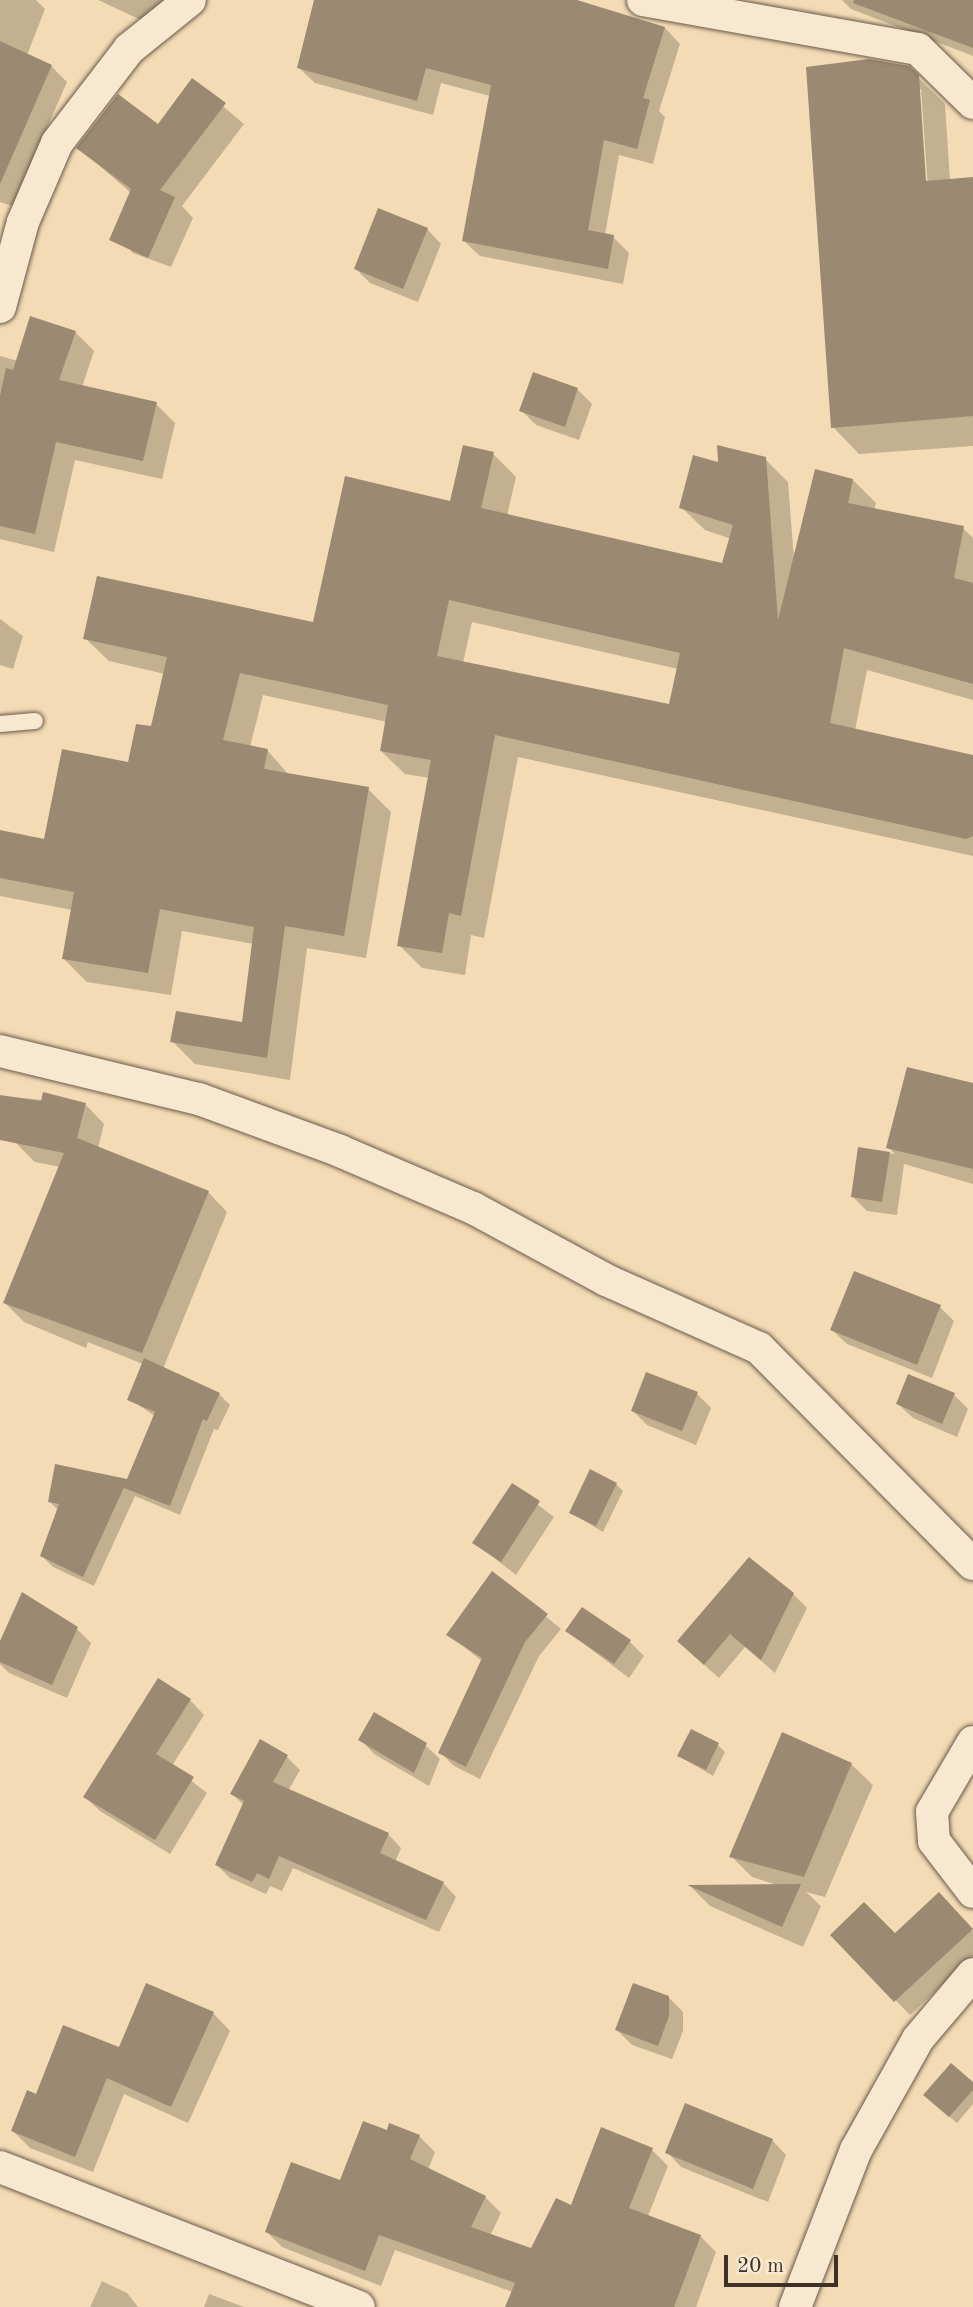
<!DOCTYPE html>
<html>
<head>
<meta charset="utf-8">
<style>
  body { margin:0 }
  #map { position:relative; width:973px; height:2307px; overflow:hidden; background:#f3dcb5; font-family:"Old Standard TT",serif }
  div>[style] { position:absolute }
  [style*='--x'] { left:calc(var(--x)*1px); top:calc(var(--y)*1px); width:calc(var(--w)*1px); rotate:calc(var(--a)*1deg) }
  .shadow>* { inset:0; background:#0003 }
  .building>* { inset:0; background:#9c8971 }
  .roads { filter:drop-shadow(0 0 2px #6b5a4b) drop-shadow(0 0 2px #6b5a4b) }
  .lane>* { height:16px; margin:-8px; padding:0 8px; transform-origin:8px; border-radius:8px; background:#f7e8cf }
  .street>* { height:32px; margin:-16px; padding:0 16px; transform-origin:16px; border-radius:16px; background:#f7e8cf }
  span { translate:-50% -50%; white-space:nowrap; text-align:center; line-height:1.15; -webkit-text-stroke:5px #f7e8cf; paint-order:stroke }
  .scale { position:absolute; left:724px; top:2255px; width:114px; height:32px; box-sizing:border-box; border:4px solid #3e2f28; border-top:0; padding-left:9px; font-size:21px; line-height:24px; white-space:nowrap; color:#3e2f28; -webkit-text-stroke:5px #f7e8cf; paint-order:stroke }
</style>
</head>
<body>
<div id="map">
  <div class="shadow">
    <div style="clip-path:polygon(0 0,36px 0,45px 9px,27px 55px,51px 66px,67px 82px,13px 206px,0 202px)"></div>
    <div style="clip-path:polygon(98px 0,183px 0,158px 28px)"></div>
    <div style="clip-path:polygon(316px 0,571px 0,665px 28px,680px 44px,659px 111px,665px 117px,653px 164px,619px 155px,605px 235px,613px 237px,629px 253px,623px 284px,480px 256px,464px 241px,490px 96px,441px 83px,433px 115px,315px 83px,299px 68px)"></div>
    <div style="clip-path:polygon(842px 0,973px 0,973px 56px,851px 9px)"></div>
    <div style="clip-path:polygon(evenodd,908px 68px,945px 104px,950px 181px,973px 179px,973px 446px,859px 454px,833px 427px,908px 68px,918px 89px,921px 89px,928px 190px,925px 190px,918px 89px)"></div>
    <div style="clip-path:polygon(193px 81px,244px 124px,182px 206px,193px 218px,171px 267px,133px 253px,114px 234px,131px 193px,79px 148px,158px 127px)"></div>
    <div style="clip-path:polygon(427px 229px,441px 244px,418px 302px,370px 283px,356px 269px)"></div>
    <div style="clip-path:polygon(75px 332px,94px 351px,82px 387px,156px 404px,175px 423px,162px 479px,75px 460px,54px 552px,0 539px,0 356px,18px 361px)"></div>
    <div style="clip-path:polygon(577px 389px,592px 404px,579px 440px,536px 425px,521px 410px)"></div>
    <div style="clip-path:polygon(evenodd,493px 454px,516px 477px,507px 516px,723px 566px,731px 539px,705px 530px,681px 507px,720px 464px,765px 459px,788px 482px,794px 559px,853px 480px,876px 503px,874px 510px,963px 528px,973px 538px,973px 700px,867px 670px,855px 730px,973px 757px,973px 856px,518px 757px,484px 938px,471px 935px,465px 975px,422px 968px,399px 945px,430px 778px,405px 774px,381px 751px,387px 722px,263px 695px,250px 747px,267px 750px,290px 776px,368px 789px,391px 812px,366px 958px,307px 948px,290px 1080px,195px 1064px,172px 1041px,243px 1024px,254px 944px,182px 931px,171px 995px,87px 982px,64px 959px,72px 910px,0 896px,0 832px,45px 841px,130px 764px,152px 729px,165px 674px,109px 661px,85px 638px,314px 624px,451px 503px,493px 454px,472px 622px,678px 669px,670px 706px,463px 663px,472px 622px)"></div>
    <div style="clip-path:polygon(0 619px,23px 636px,13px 669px,0 665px)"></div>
    <div style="clip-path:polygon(973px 1085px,973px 1184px,904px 1164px,897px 1215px,867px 1211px,852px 1196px,860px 1149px,895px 1154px,888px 1147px)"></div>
    <div style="clip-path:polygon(0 1096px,85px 1104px,104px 1124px,98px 1148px,208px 1192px,227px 1212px,163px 1369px,219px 1394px,230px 1405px,218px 1430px,214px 1429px,180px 1515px,135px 1496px,94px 1586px,53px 1567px,42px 1556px,59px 1511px,49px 1501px,128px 1481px,155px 1416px,129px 1399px,143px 1364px,88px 1342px,86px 1348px,24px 1322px,5px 1303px,61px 1167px,35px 1162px,15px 1142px,0 1139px)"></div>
    <div style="clip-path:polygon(940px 1307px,954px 1321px,932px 1378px,847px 1344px,832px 1330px)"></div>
    <div style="clip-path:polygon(697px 1394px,711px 1408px,696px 1445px,647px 1425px,633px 1411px)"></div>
    <div style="clip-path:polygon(954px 1395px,968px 1409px,957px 1437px,913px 1418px,898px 1404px)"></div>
    <div style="clip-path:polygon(616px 1484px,623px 1491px,603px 1532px,571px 1513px)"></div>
    <div style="clip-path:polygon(512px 1485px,554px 1517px,516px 1575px,475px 1543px)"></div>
    <div style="clip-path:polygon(493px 1573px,561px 1629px,539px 1656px,480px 1779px,454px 1766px,440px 1752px,483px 1662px,448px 1634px)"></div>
    <div style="clip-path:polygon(793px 1594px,807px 1608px,775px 1673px,745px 1647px,719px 1678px,693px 1655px)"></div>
    <div style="clip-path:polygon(77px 1629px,91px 1643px,67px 1698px,9px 1673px,0 1664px,0 1646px)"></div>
    <div style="clip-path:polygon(567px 1631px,629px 1641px,644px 1656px,629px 1678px)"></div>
    <div style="clip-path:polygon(190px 1700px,204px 1715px,172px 1766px,207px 1793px,170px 1854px,100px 1811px,85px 1797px)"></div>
    <div style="clip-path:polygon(783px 1735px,851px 1764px,873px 1785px,825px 1897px,806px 1892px,821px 1906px,803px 1947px,710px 1906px,691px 1887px,780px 1886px,752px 1877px,731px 1856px)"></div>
    <div style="clip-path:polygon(360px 1739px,425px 1745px,440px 1759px,429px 1786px,374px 1754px)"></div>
    <div style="clip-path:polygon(718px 1745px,725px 1752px,713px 1776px,679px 1756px)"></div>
    <div style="clip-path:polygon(287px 1757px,300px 1770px,288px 1791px,388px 1834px,401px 1848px,395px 1862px,443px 1883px,456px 1897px,439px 1932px,293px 1868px,282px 1891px,270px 1886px,266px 1894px,230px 1878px,217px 1865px,244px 1805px,232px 1794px)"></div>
    <div style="clip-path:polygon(953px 1909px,973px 1931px,973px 1956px,910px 2015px,833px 1936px,895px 1936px)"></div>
    <div style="clip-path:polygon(668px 1997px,683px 2012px,683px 2031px,672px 2059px,632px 2045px,617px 2030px)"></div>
    <div style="clip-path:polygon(213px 2013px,230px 2031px,188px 2123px,124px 2094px,93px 2172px,30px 2148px,13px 2131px,37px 2096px,120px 2049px)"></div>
    <div style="clip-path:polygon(973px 2084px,973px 2104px,957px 2123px,932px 2102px)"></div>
    <div style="clip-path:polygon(388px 2132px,419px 2136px,435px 2152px,428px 2170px,485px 2197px,501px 2213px,490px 2236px,532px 2251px,572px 2208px,652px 2150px,668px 2166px,648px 2216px,700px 2236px,716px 2252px,696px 2307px,507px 2307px,513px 2292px,395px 2250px,381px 2286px,282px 2247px,267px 2232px,341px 2183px)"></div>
    <div style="clip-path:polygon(772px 2140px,786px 2155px,768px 2202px,681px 2167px,667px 2152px)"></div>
    <div style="clip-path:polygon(102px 2281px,127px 2293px,138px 2307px,90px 2307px)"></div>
    <div style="clip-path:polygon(209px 2294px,244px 2307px,204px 2307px)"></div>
  </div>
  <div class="building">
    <div style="clip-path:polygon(314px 0,577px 0,665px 27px,643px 98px,650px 100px,637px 149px,604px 140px,588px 230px,614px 235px,608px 269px,462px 241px,491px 85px,426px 68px,417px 101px,297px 68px)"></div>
    <div style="clip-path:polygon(854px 0,973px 0,973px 48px,853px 3px)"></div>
    <div style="clip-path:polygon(0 41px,52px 65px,0 184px)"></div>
    <div style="clip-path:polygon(869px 59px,909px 66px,919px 75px,926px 181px,973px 177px,973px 416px,831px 428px,806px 67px)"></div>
    <div style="clip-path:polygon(192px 78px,226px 103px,160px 190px,175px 197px,148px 258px,109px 240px,131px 189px,76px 148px,118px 94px,158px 124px)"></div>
    <div style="clip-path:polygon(378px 208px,428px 228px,403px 289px,354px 269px)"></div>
    <div style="clip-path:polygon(30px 316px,76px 331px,59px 380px,157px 402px,143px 461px,56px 442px,35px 534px,0 526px,0 396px,6px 368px,13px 370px)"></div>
    <div style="clip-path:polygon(533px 372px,578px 388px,565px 427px,519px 411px)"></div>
    <div style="clip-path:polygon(evenodd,463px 445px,494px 452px,481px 508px,722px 563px,733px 525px,679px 508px,693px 455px,718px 462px,717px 445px,766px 457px,778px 620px,815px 469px,853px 479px,848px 503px,964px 526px,954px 578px,973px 583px,973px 684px,844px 648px,830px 723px,973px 755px,973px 836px,966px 839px,495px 735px,461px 916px,449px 913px,442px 953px,397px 946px,431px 760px,380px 751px,388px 705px,240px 673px,223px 740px,268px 749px,264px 769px,369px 787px,344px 936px,285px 926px,267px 1058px,170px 1042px,176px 1011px,242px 1022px,254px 927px,160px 909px,148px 973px,62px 959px,74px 892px,0 878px,0 830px,44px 839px,62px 749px,128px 762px,136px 724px,151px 726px,167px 657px,83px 639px,97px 576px,313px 622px,345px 476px,450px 501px,463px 445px,449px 600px,680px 653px,669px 704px,437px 656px,449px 600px)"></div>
    <div style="clip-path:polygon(907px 1067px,973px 1083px,973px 1169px,886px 1148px)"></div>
    <div style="clip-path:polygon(43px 1092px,86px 1103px,77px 1138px,209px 1191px,142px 1353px,3px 1303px,64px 1153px,0 1140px,0 1095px,41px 1101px)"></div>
    <div style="clip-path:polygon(858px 1147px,890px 1152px,882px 1202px,851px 1197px)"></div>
    <div style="clip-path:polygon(854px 1271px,941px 1305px,917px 1365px,830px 1330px)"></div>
    <div style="clip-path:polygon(144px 1358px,220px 1393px,207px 1421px,203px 1419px,170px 1506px,124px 1488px,126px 1483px,83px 1577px,40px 1556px,59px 1504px,48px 1502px,55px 1464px,127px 1479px,155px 1412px,127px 1400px)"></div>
    <div style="clip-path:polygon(646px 1372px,698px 1392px,682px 1431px,631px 1411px)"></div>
    <div style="clip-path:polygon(908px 1374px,955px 1393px,942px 1424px,896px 1404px)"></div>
    <div style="clip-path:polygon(590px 1469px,617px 1483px,596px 1526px,569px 1513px)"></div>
    <div style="clip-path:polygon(512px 1483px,540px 1501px,501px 1562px,472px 1543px)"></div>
    <div style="clip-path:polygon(749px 1557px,794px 1593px,761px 1660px,730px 1634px,704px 1665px,677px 1641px)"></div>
    <div style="clip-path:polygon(492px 1571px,548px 1614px,525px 1642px,466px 1767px,438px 1753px,482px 1658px,446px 1635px)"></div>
    <div style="clip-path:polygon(22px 1592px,78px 1627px,52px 1685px,0 1662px,0 1641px)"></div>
    <div style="clip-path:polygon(582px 1607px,631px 1640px,614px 1664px,565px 1631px)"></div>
    <div style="clip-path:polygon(158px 1678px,191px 1699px,156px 1754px,194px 1777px,155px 1840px,83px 1797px)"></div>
    <div style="clip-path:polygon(374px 1712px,427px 1743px,414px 1773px,358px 1740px)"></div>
    <div style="clip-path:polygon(691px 1729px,719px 1743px,706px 1770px,677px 1756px)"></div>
    <div style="clip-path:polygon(782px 1732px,852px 1763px,804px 1877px,729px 1857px)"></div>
    <div style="clip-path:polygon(260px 1739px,288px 1755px,273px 1782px,389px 1833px,380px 1853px,444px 1882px,426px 1920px,279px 1856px,269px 1879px,257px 1873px,252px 1882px,215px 1865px,244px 1801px,230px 1794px)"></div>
    <div style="clip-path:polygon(801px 1884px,782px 1927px,687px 1885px)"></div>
    <div style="clip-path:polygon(939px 1892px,973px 1929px,894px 2002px,830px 1935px,864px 1902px,895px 1933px)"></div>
    <div style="clip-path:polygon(146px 1983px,214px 2012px,171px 2107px,107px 2078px,75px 2157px,11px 2131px,27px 2090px,36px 2094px,63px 2025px,119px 2047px)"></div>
    <div style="clip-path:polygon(633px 1983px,669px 1996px,669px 2016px,658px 2046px,615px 2030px)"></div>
    <div style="clip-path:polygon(951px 2063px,973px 2082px,973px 2090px,949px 2117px,923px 2095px)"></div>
    <div style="clip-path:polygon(685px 2103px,773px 2139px,753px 2189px,665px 2153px)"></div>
    <div style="clip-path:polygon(363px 2121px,387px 2130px,389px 2123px,420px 2135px,410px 2159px,486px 2196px,471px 2227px,531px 2248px,556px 2198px,571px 2205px,601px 2127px,653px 2148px,629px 2208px,701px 2235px,674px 2307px,505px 2307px,515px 2283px,379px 2235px,365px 2271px,265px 2232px,291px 2162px,340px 2180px)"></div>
  </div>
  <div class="roads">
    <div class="lane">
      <div style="--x:0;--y:724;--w:35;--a:-5"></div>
    </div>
    <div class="street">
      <div style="--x:643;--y:0;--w:279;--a:10.1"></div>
      <div style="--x:918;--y:49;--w:77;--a:44.5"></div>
      <div style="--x:0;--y:307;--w:88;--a:-74.9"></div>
      <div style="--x:23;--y:222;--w:86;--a:-66.7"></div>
      <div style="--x:57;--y:143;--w:118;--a:-52.5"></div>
      <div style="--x:129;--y:49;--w:78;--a:-38.8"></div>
      <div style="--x:0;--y:1051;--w:205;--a:13.6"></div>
      <div style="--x:199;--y:1099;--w:150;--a:20.2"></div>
      <div style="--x:340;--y:1151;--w:145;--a:23.2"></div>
      <div style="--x:473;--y:1208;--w:151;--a:28.4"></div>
      <div style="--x:606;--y:1280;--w:167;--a:24"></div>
      <div style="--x:759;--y:1348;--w:304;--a:45.3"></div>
      <div style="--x:973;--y:1742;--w:81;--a:120.4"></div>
      <div style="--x:932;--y:1812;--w:29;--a:86"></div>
      <div style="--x:934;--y:1841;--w:64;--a:52.6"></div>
      <div style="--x:0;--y:2167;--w:385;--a:21.3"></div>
      <div style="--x:795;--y:2307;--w:168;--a:-68.8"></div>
      <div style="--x:856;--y:2150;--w:127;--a:-60.8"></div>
      <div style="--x:918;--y:2039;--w:85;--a:-49.8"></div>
    </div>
  </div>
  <div class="scale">20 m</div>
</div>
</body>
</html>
